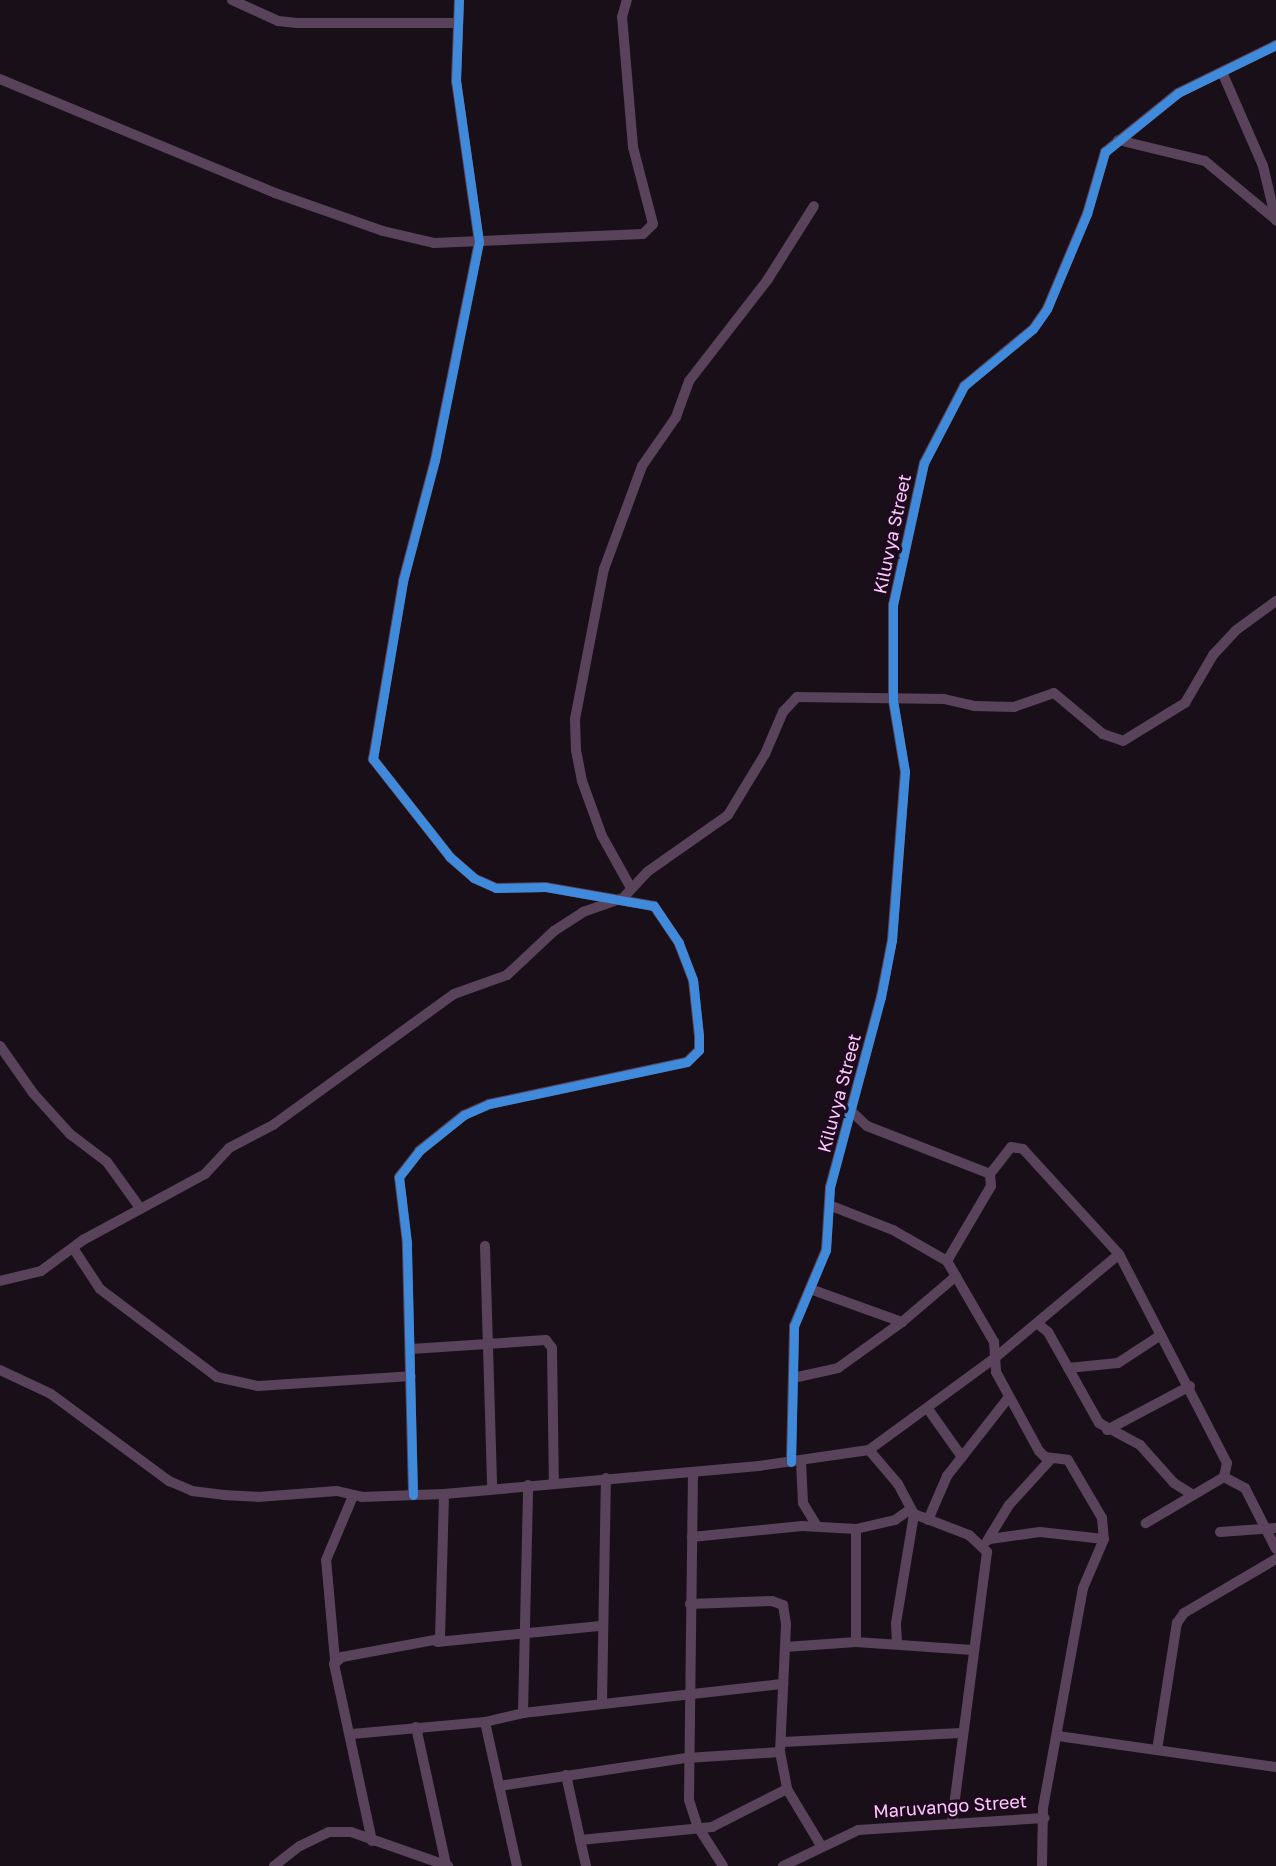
<!DOCTYPE html>
<html>
<head>
<meta charset="utf-8">
<style>
  body { margin:0 }
  #map { position:relative; width:1276px; height:1866px; overflow:hidden; background:#190f19; font-family:"Golos Text",sans-serif }
  div>[style] { position:absolute }
  [style*='--x'] { left:calc(var(--x)*1px); top:calc(var(--y)*1px); width:calc(var(--w)*1px); rotate:calc(var(--a)*1deg) }
  .minor>* { height:10px; margin:-5px; padding:0 5px; transform-origin:5px; border-radius:5px; background:#58435a }
  .cycleway>* { height:9px; margin:-4.5px; padding:0 4.5px; transform-origin:4.5px; border-radius:4.5px; background:#408adc }
  span { translate:-50% -50%; white-space:nowrap; text-align:center; line-height:1.15; -webkit-text-stroke:6px #1d0b1d; paint-order:stroke }
  .street-label { font-size:18px; color:#fdc7ff }
</style>
</head>
<body>
<div id="map">
  <div class="minor">
    <div style="--x:232;--y:0;--w:51;--a:24.5"></div>
    <div style="--x:278;--y:21;--w:19;--a:6"></div>
    <div style="--x:297;--y:23;--w:160;--a:0"></div>
    <div style="--x:1222;--y:72;--w:103;--a:66.4"></div>
    <div style="--x:1263;--y:166;--w:56;--a:76.5"></div>
    <div style="--x:0;--y:79;--w:298;--a:22.5"></div>
    <div style="--x:275;--y:193;--w:114;--a:19.4"></div>
    <div style="--x:383;--y:231;--w:52;--a:13.2"></div>
    <div style="--x:434;--y:243;--w:209;--a:-2.5"></div>
    <div style="--x:643;--y:234;--w:14;--a:-45"></div>
    <div style="--x:653;--y:224;--w:80;--a:-104.6"></div>
    <div style="--x:633;--y:147;--w:130;--a:-94.8"></div>
    <div style="--x:622;--y:17;--w:18;--a:-74"></div>
    <div style="--x:1118;--y:140;--w:89;--a:13.6"></div>
    <div style="--x:1205;--y:161;--w:92;--a:39.7"></div>
    <div style="--x:631;--y:888;--w:60;--a:-119.1"></div>
    <div style="--x:602;--y:836;--w:59;--a:-110"></div>
    <div style="--x:582;--y:781;--w:32;--a:-101"></div>
    <div style="--x:576;--y:750;--w:31;--a:-92"></div>
    <div style="--x:575;--y:719;--w:153;--a:-79.1"></div>
    <div style="--x:604;--y:569;--w:110;--a:-69.7"></div>
    <div style="--x:642;--y:466;--w:60;--a:-55.2"></div>
    <div style="--x:676;--y:417;--w:38;--a:-70"></div>
    <div style="--x:689;--y:381;--w:129;--a:-52.2"></div>
    <div style="--x:768;--y:279;--w:86;--a:-57.8"></div>
    <div style="--x:0;--y:1046;--w:57;--a:54.9"></div>
    <div style="--x:33;--y:1093;--w:55;--a:47.9"></div>
    <div style="--x:70;--y:1134;--w:46;--a:37.1"></div>
    <div style="--x:107;--y:1162;--w:57;--a:54.3"></div>
    <div style="--x:852;--y:1112;--w:21;--a:43"></div>
    <div style="--x:867;--y:1126;--w:132;--a:21.3"></div>
    <div style="--x:990;--y:1174;--w:34;--a:-52"></div>
    <div style="--x:1011;--y:1147;--w:12;--a:9"></div>
    <div style="--x:1023;--y:1149;--w:142;--a:47.6"></div>
    <div style="--x:1119;--y:1254;--w:235;--a:62.7"></div>
    <div style="--x:1227;--y:1463;--w:14;--a:102"></div>
    <div style="--x:1224;--y:1477;--w:91;--a:149.5"></div>
    <div style="--x:829;--y:1205;--w:69;--a:21.3"></div>
    <div style="--x:893;--y:1230;--w:62;--a:29.9"></div>
    <div style="--x:947;--y:1261;--w:94;--a:59.9"></div>
    <div style="--x:994;--y:1342;--w:30;--a:86"></div>
    <div style="--x:996;--y:1372;--w:90;--a:61.4"></div>
    <div style="--x:1039;--y:1451;--w:8;--a:45"></div>
    <div style="--x:1045;--y:1457;--w:23;--a:7"></div>
    <div style="--x:1068;--y:1460;--w:67;--a:59.6"></div>
    <div style="--x:1102;--y:1518;--w:21;--a:85"></div>
    <div style="--x:1104;--y:1539;--w:53;--a:113.2"></div>
    <div style="--x:1083;--y:1588;--w:224;--a:100.3"></div>
    <div style="--x:1043;--y:1808;--w:58;--a:91"></div>
    <div style="--x:485;--y:1246;--w:242;--a:88.3"></div>
    <div style="--x:73;--y:1248;--w:49;--a:56.6"></div>
    <div style="--x:100;--y:1289;--w:146;--a:36.9"></div>
    <div style="--x:217;--y:1377;--w:42;--a:12.4"></div>
    <div style="--x:258;--y:1386;--w:153;--a:-3.7"></div>
    <div style="--x:947;--y:1261;--w:87;--a:-59.6"></div>
    <div style="--x:991;--y:1186;--w:12;--a:-95"></div>
    <div style="--x:0;--y:1281;--w:42;--a:-13.7"></div>
    <div style="--x:41;--y:1271;--w:52;--a:-36.4"></div>
    <div style="--x:83;--y:1240;--w:139;--a:-28.4"></div>
    <div style="--x:205;--y:1174;--w:35;--a:-47"></div>
    <div style="--x:229;--y:1148;--w:50;--a:-27.6"></div>
    <div style="--x:273;--y:1125;--w:223;--a:-35.9"></div>
    <div style="--x:454;--y:994;--w:56;--a:-19.7"></div>
    <div style="--x:507;--y:975;--w:64;--a:-43.1"></div>
    <div style="--x:554;--y:931;--w:35;--a:-33"></div>
    <div style="--x:583;--y:912;--w:42;--a:-19.3"></div>
    <div style="--x:623;--y:898;--w:35;--a:-47"></div>
    <div style="--x:647;--y:872;--w:99;--a:-35.1"></div>
    <div style="--x:728;--y:815;--w:71;--a:-58.8"></div>
    <div style="--x:765;--y:754;--w:46;--a:-66.8"></div>
    <div style="--x:783;--y:712;--w:21;--a:-47"></div>
    <div style="--x:797;--y:697;--w:147;--a:0.8"></div>
    <div style="--x:944;--y:699;--w:31;--a:13"></div>
    <div style="--x:974;--y:706;--w:40;--a:1.4"></div>
    <div style="--x:1014;--y:707;--w:42;--a:-19.3"></div>
    <div style="--x:1054;--y:693;--w:64;--a:39.9"></div>
    <div style="--x:1103;--y:734;--w:21;--a:19"></div>
    <div style="--x:1123;--y:741;--w:73;--a:-31.5"></div>
    <div style="--x:1185;--y:703;--w:56;--a:-59.7"></div>
    <div style="--x:1213;--y:655;--w:33;--a:-47"></div>
    <div style="--x:1235;--y:631;--w:51;--a:-36.2"></div>
    <div style="--x:813;--y:1290;--w:95;--a:19.8"></div>
    <div style="--x:1038;--y:1324;--w:13;--a:39"></div>
    <div style="--x:1048;--y:1332;--w:104;--a:60.7"></div>
    <div style="--x:1099;--y:1423;--w:47;--a:28.2"></div>
    <div style="--x:1140;--y:1445;--w:51;--a:48.2"></div>
    <div style="--x:1174;--y:1483;--w:22;--a:32"></div>
    <div style="--x:411;--y:1349;--w:135;--a:-3.8"></div>
    <div style="--x:546;--y:1340;--w:10;--a:53"></div>
    <div style="--x:552;--y:1348;--w:135;--a:89.2"></div>
    <div style="--x:1068;--y:1368;--w:50;--a:-5.7"></div>
    <div style="--x:1118;--y:1363;--w:51;--a:-33.1"></div>
    <div style="--x:0;--y:1370;--w:56;--a:25.2"></div>
    <div style="--x:51;--y:1394;--w:147;--a:36.4"></div>
    <div style="--x:169;--y:1481;--w:25;--a:23"></div>
    <div style="--x:192;--y:1491;--w:32;--a:7"></div>
    <div style="--x:224;--y:1495;--w:34;--a:3"></div>
    <div style="--x:258;--y:1497;--w:79;--a:-4.3"></div>
    <div style="--x:337;--y:1491;--w:26;--a:13"></div>
    <div style="--x:362;--y:1497;--w:82;--a:-2.1"></div>
    <div style="--x:444;--y:1494;--w:316;--a:-5.1"></div>
    <div style="--x:759;--y:1466;--w:111;--a:-8.3"></div>
    <div style="--x:869;--y:1450;--w:45;--a:49.5"></div>
    <div style="--x:898;--y:1484;--w:34;--a:62"></div>
    <div style="--x:914;--y:1514;--w:59;--a:20.9"></div>
    <div style="--x:969;--y:1535;--w:25;--a:43"></div>
    <div style="--x:987;--y:1552;--w:270;--a:97.4"></div>
    <div style="--x:793;--y:1378;--w:46;--a:-12.5"></div>
    <div style="--x:838;--y:1368;--w:79;--a:-35.7"></div>
    <div style="--x:902;--y:1322;--w:71;--a:-40.4"></div>
    <div style="--x:928;--y:1409;--w:59;--a:54.7"></div>
    <div style="--x:1107;--y:1430;--w:94;--a:-27.9"></div>
    <div style="--x:869;--y:1450;--w:157;--a:-36.2"></div>
    <div style="--x:996;--y:1357;--w:160;--a:-39.9"></div>
    <div style="--x:801;--y:1461;--w:42;--a:87.3"></div>
    <div style="--x:803;--y:1503;--w:27;--a:59"></div>
    <div style="--x:791;--y:1462;--w:136;--a:-88.7"></div>
    <div style="--x:794;--y:1326;--w:82;--a:-67.2"></div>
    <div style="--x:826;--y:1250;--w:63;--a:-86.4"></div>
    <div style="--x:830;--y:1187;--w:197;--a:-75"></div>
    <div style="--x:881;--y:997;--w:58;--a:-79.1"></div>
    <div style="--x:892;--y:940;--w:169;--a:-85.6"></div>
    <div style="--x:905;--y:772;--w:73;--a:-99.5"></div>
    <div style="--x:893;--y:700;--w:95;--a:-90"></div>
    <div style="--x:893;--y:605;--w:145;--a:-77.7"></div>
    <div style="--x:924;--y:463;--w:87;--a:-62.5"></div>
    <div style="--x:964;--y:386;--w:89;--a:-39.6"></div>
    <div style="--x:1033;--y:329;--w:24;--a:-55"></div>
    <div style="--x:1047;--y:309;--w:103;--a:-67.2"></div>
    <div style="--x:1087;--y:214;--w:65;--a:-73.8"></div>
    <div style="--x:1105;--y:152;--w:94;--a:-38.9"></div>
    <div style="--x:1178;--y:93;--w:109;--a:-26.1"></div>
    <div style="--x:693;--y:1472;--w:328;--a:90.7"></div>
    <div style="--x:689;--y:1800;--w:28;--a:72"></div>
    <div style="--x:698;--y:1827;--w:46;--a:57.3"></div>
    <div style="--x:1224;--y:1477;--w:24;--a:28"></div>
    <div style="--x:1245;--y:1488;--w:68;--a:63.1"></div>
    <div style="--x:413;--y:1495;--w:252;--a:-91.4"></div>
    <div style="--x:407;--y:1243;--w:66;--a:-96.9"></div>
    <div style="--x:399;--y:1177;--w:33;--a:-52"></div>
    <div style="--x:419;--y:1151;--w:58;--a:-38.7"></div>
    <div style="--x:464;--y:1115;--w:27;--a:-24"></div>
    <div style="--x:489;--y:1104;--w:202;--a:-12"></div>
    <div style="--x:687;--y:1062;--w:17;--a:-45"></div>
    <div style="--x:699;--y:1050;--w:14;--a:-90"></div>
    <div style="--x:699;--y:1036;--w:56;--a:-96.1"></div>
    <div style="--x:693;--y:980;--w:40;--a:-111"></div>
    <div style="--x:679;--y:943;--w:45;--a:-124"></div>
    <div style="--x:654;--y:906;--w:111;--a:-170.1"></div>
    <div style="--x:545;--y:887;--w:49;--a:178.8"></div>
    <div style="--x:496;--y:888;--w:24;--a:-156"></div>
    <div style="--x:474;--y:878;--w:32;--a:-139"></div>
    <div style="--x:450;--y:857;--w:125;--a:-128.2"></div>
    <div style="--x:373;--y:759;--w:181;--a:-80.4"></div>
    <div style="--x:403;--y:581;--w:125;--a:-75.2"></div>
    <div style="--x:435;--y:460;--w:222;--a:-78.6"></div>
    <div style="--x:479;--y:242;--w:163;--a:-98.1"></div>
    <div style="--x:456;--y:81;--w:81;--a:-87.9"></div>
    <div style="--x:928;--y:1520;--w:48;--a:-66.6"></div>
    <div style="--x:947;--y:1476;--w:100;--a:-51.9"></div>
    <div style="--x:1220;--y:1532;--w:56;--a:-4.1"></div>
    <div style="--x:692;--y:1537;--w:111;--a:-5.7"></div>
    <div style="--x:802;--y:1526;--w:54;--a:3.2"></div>
    <div style="--x:856;--y:1529;--w:40;--a:-13"></div>
    <div style="--x:895;--y:1520;--w:19;--a:-35"></div>
    <div style="--x:990;--y:1539;--w:50;--a:-8"></div>
    <div style="--x:1040;--y:1532;--w:64;--a:6.2"></div>
    <div style="--x:987;--y:1541;--w:42;--a:-58.6"></div>
    <div style="--x:1009;--y:1505;--w:62;--a:-47.6"></div>
    <div style="--x:690;--y:1604;--w:82;--a:-2.1"></div>
    <div style="--x:772;--y:1601;--w:12;--a:20"></div>
    <div style="--x:783;--y:1605;--w:20;--a:81"></div>
    <div style="--x:786;--y:1625;--w:127;--a:92.7"></div>
    <div style="--x:780;--y:1752;--w:38;--a:79"></div>
    <div style="--x:787;--y:1789;--w:64;--a:59"></div>
    <div style="--x:437;--y:1642;--w:165;--a:-5.6"></div>
    <div style="--x:856;--y:1642;--w:113;--a:-90"></div>
    <div style="--x:897;--y:1643;--w:20;--a:-93"></div>
    <div style="--x:896;--y:1623;--w:110;--a:-80.6"></div>
    <div style="--x:785;--y:1647;--w:71;--a:-4"></div>
    <div style="--x:856;--y:1642;--w:117;--a:3.9"></div>
    <div style="--x:335;--y:1660;--w:100;--a:-95.1"></div>
    <div style="--x:326;--y:1560;--w:69;--a:-67.1"></div>
    <div style="--x:602;--y:1703;--w:225;--a:-89"></div>
    <div style="--x:523;--y:1713;--w:228;--a:-88.7"></div>
    <div style="--x:485;--y:1722;--w:148;--a:77.5"></div>
    <div style="--x:416;--y:1727;--w:141;--a:77.7"></div>
    <div style="--x:352;--y:1734;--w:134;--a:-5.2"></div>
    <div style="--x:485;--y:1722;--w:39;--a:-13"></div>
    <div style="--x:523;--y:1713;--w:262;--a:-6.4"></div>
    <div style="--x:1058;--y:1736;--w:220;--a:8.1"></div>
    <div style="--x:783;--y:1742;--w:178;--a:-2.9"></div>
    <div style="--x:1157;--y:1750;--w:129;--a:-81.1"></div>
    <div style="--x:1177;--y:1623;--w:12;--a:-55"></div>
    <div style="--x:1184;--y:1613;--w:107;--a:-30.4"></div>
    <div style="--x:566;--y:1775;--w:93;--a:77.6"></div>
    <div style="--x:499;--y:1786;--w:190;--a:-8.5"></div>
    <div style="--x:687;--y:1758;--w:93;--a:-3.7"></div>
    <div style="--x:580;--y:1840;--w:133;--a:-5.6"></div>
    <div style="--x:712;--y:1827;--w:84;--a:-26.9"></div>
    <div style="--x:372;--y:1841;--w:181;--a:-102.1"></div>
    <div style="--x:334;--y:1664;--w:11;--a:-41"></div>
    <div style="--x:342;--y:1657;--w:100;--a:-10.4"></div>
    <div style="--x:440;--y:1639;--w:145;--a:-88.4"></div>
    <div style="--x:274;--y:1866;--w:33;--a:-38"></div>
    <div style="--x:300;--y:1846;--w:32;--a:-26"></div>
    <div style="--x:329;--y:1832;--w:22;--a:0"></div>
    <div style="--x:351;--y:1832;--w:103;--a:19.3"></div>
    <div style="--x:783;--y:1866;--w:83;--a:-25.6"></div>
    <div style="--x:858;--y:1830;--w:187;--a:-3.7"></div>
  </div>
  <div class="cycleway">
    <div style="--x:791;--y:1462;--w:136;--a:-88.7"></div>
    <div style="--x:794;--y:1326;--w:82;--a:-67.2"></div>
    <div style="--x:826;--y:1250;--w:63;--a:-86.4"></div>
    <div style="--x:830;--y:1187;--w:197;--a:-75"></div>
    <div style="--x:881;--y:997;--w:58;--a:-79.1"></div>
    <div style="--x:892;--y:940;--w:169;--a:-85.6"></div>
    <div style="--x:905;--y:772;--w:73;--a:-99.5"></div>
    <div style="--x:893;--y:700;--w:95;--a:-90"></div>
    <div style="--x:893;--y:605;--w:145;--a:-77.7"></div>
    <div style="--x:924;--y:463;--w:87;--a:-62.5"></div>
    <div style="--x:964;--y:386;--w:89;--a:-39.6"></div>
    <div style="--x:1033;--y:329;--w:24;--a:-55"></div>
    <div style="--x:1047;--y:309;--w:103;--a:-67.2"></div>
    <div style="--x:1087;--y:214;--w:65;--a:-73.8"></div>
    <div style="--x:1105;--y:152;--w:94;--a:-38.9"></div>
    <div style="--x:1178;--y:93;--w:109;--a:-26.1"></div>
    <div style="--x:413;--y:1495;--w:252;--a:-91.4"></div>
    <div style="--x:407;--y:1243;--w:66;--a:-96.9"></div>
    <div style="--x:399;--y:1177;--w:33;--a:-52"></div>
    <div style="--x:419;--y:1151;--w:58;--a:-38.7"></div>
    <div style="--x:464;--y:1115;--w:27;--a:-24"></div>
    <div style="--x:489;--y:1104;--w:202;--a:-12"></div>
    <div style="--x:687;--y:1062;--w:17;--a:-45"></div>
    <div style="--x:699;--y:1050;--w:14;--a:-90"></div>
    <div style="--x:699;--y:1036;--w:56;--a:-96.1"></div>
    <div style="--x:693;--y:980;--w:40;--a:-111"></div>
    <div style="--x:679;--y:943;--w:45;--a:-124"></div>
    <div style="--x:654;--y:906;--w:111;--a:-170.1"></div>
    <div style="--x:545;--y:887;--w:49;--a:178.8"></div>
    <div style="--x:496;--y:888;--w:24;--a:-156"></div>
    <div style="--x:474;--y:878;--w:32;--a:-139"></div>
    <div style="--x:450;--y:857;--w:125;--a:-128.2"></div>
    <div style="--x:373;--y:759;--w:181;--a:-80.4"></div>
    <div style="--x:403;--y:581;--w:125;--a:-75.2"></div>
    <div style="--x:435;--y:460;--w:222;--a:-78.6"></div>
    <div style="--x:479;--y:242;--w:163;--a:-98.1"></div>
    <div style="--x:456;--y:81;--w:81;--a:-87.9"></div>
  </div>
  <div class="street-label">
    <span style="left:892px;top:534px;rotate:-78deg">Kiluvya Street</span>
    <span style="left:839px;top:1093px;rotate:-75deg">Kiluvya Street</span>
    <span style="left:950px;top:1806px;rotate:-4deg">Maruvango Street</span>
  </div>
</div>
</body>
</html>
